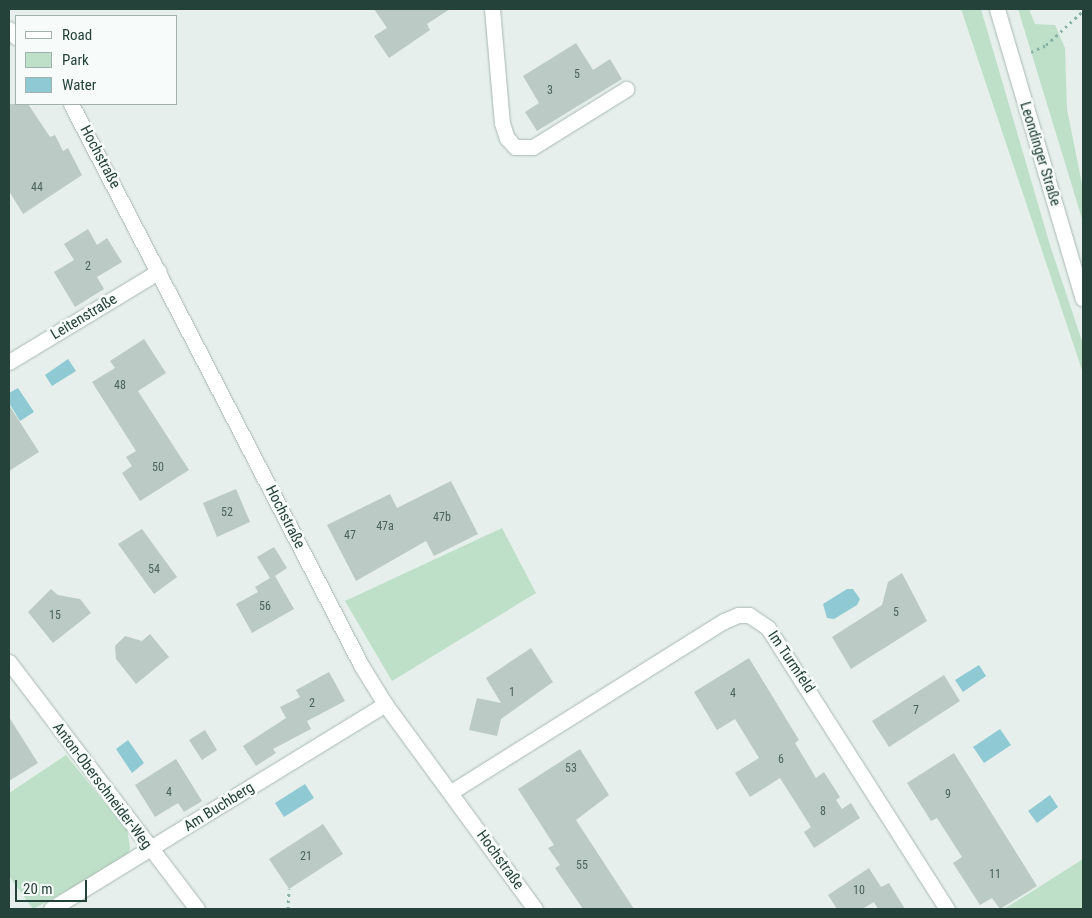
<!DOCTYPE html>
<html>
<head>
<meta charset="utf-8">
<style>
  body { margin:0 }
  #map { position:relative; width:1092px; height:918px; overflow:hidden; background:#e6efeb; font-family:"Roboto Condensed",sans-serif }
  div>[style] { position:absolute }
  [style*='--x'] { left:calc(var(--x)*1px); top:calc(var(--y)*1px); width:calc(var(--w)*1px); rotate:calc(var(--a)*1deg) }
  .green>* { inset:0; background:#bfe0c8 }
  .water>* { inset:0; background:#8ec9d4 }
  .building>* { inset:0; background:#bbcac4 }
  .path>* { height:3px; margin-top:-1.5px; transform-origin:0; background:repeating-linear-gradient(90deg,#86b3a5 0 2.5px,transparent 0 6.5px) }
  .roads { filter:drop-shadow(0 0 1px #a8b8b2) drop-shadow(0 0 1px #a8b8b2) }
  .minor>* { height:15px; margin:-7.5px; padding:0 7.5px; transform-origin:7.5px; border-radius:7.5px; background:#fff }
  .tertiary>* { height:15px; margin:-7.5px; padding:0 7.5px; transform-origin:7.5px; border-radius:7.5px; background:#fff }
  span { translate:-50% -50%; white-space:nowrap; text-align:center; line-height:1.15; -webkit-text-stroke:5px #f7fbf9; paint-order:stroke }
  .number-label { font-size:12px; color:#4a645c }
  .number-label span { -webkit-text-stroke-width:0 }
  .street-label { font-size:15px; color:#24423a }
  .frame { position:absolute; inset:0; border:10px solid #24423a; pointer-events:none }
  .legend { position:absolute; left:15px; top:15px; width:162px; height:90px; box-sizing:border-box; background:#f7fbf9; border:1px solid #a3b1ad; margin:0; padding:6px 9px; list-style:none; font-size:15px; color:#24423a }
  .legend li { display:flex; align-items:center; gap:10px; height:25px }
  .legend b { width:25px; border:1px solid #a3b1ad }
  .scale { position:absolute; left:15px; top:880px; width:72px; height:22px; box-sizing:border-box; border:2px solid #24423a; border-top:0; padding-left:6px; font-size:15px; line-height:18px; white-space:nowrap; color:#24423a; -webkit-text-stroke:4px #f7fbf9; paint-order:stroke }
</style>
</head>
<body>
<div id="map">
  <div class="green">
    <div style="clip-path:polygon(961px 9px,981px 9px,1050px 245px,1083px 344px,1083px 373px)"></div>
    <div style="clip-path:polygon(1018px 9px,1029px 9px,1035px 24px,1055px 25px,1065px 48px,1067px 109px,1083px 189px,1083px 222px)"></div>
    <div style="clip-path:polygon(502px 528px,536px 593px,392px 681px,345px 601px)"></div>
    <div style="clip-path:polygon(66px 755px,127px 830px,130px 847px,128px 857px,33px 909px,9px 876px,9px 793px)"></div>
    <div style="clip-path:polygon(1083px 859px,1083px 909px,1004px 909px)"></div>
  </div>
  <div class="water">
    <div style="clip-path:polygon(68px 359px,76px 371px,52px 386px,45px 375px)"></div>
    <div style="clip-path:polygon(18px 388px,34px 412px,20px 421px,9px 403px,9px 393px)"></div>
    <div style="clip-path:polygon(847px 589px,853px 589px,860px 599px,857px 605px,834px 619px,827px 618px,823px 604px)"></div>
    <div style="clip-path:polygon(979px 665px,986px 676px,963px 692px,955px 680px)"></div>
    <div style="clip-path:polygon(1000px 729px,1011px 745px,984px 763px,973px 747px)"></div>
    <div style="clip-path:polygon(128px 740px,144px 763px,132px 773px,116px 749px)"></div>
    <div style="clip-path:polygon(305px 784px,314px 798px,284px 817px,275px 803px)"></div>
    <div style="clip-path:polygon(1050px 795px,1058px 807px,1037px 823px,1028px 811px)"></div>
  </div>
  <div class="building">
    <div style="clip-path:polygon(374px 9px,450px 9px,427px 24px,430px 30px,389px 58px,374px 36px,387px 28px)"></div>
    <div style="clip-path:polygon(576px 43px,593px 70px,610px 59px,622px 79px,537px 131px,525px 112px,539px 103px,523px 76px)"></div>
    <div style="clip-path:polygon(9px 104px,28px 104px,50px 137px,55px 135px,63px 151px,68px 148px,82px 175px,23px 214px,9px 191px)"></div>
    <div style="clip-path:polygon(88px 229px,97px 245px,107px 238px,122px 262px,97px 277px,104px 289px,75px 307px,54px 272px,74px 260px,64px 244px)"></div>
    <div style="clip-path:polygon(144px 339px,166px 373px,138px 391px,189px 470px,140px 501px,122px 473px,132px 466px,126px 457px,136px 451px,92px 382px,115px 368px,110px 361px)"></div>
    <div style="clip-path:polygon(9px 405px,39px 452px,9px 471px)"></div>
    <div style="clip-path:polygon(451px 481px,478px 534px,434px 556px,426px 541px,356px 581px,327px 525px,390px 494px,397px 508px)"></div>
    <div style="clip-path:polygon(236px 489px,250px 522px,217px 537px,203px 503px)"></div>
    <div style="clip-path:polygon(142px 529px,177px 577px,154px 594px,118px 544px)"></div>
    <div style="clip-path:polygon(274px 547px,287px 568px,275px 576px,294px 609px,252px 633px,236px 604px,258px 592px,255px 587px,270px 578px,257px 557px)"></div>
    <div style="clip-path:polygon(902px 573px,927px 621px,851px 669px,832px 637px,882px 605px,888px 582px)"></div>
    <div style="clip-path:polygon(51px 589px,58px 595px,80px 599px,91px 613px,53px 643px,28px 612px)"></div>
    <div style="clip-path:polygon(150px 634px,169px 657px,136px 684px,116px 659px,115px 646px,125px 636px,142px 641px)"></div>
    <div style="clip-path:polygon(531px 648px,553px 682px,501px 719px,497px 736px,469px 730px,477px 698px,501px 703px,486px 678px)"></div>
    <div style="clip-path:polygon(749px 658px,799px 740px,795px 743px,816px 778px,824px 772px,840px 797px,836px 800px,842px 809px,851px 803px,860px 818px,814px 848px,804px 832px,811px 827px,780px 778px,750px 797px,735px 773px,759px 758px,735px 719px,717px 730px,694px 692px)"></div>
    <div style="clip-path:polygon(329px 672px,345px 701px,307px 721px,311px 729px,273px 749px,276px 753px,256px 766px,243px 746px,286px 718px,280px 707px,300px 697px,296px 690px)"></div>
    <div style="clip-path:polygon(944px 675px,960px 701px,889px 747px,872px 721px)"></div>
    <div style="clip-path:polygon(9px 717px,38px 763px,9px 781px)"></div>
    <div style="clip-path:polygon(205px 730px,217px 750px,202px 760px,189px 740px)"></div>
    <div style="clip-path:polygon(580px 749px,609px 795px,576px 820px,634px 909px,583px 909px,555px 868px,560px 865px,548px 848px,554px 845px,518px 789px)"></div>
    <div style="clip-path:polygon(954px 753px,1037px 886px,1000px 909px,992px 898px,980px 905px,953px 863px,962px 857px,937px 818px,931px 821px,907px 783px)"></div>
    <div style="clip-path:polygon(176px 759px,202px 801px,184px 812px,178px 803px,155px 817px,135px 785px)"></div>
    <div style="clip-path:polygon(323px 824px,343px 854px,289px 889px,269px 859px)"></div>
    <div style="clip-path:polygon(869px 868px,881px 887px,889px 883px,905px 909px,878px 909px,874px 902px,862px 909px,837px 909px,828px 895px)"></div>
  </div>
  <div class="path">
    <div style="--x:1031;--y:52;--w:17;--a:-25"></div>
    <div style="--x:1046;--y:45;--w:50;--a:-42.6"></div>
    <div style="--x:288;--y:909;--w:20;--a:-87"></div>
  </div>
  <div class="roads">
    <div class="minor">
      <div style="--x:492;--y:9;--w:114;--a:85"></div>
      <div style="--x:502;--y:123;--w:16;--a:72"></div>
      <div style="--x:507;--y:138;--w:12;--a:48"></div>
      <div style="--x:515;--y:147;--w:18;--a:0"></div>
      <div style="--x:533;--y:147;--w:110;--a:-31.9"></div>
      <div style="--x:9;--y:29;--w:11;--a:49"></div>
      <div style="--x:71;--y:104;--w:632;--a:62.66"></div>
      <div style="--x:361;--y:665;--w:46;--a:58.4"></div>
      <div style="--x:385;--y:704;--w:254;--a:53.8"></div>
      <div style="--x:9;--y:362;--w:175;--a:-31.2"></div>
      <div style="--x:9;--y:662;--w:310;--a:52.7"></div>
      <div style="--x:451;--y:792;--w:322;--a:-32.1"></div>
      <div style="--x:724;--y:621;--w:15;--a:-23"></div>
      <div style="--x:738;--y:615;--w:11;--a:0"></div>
      <div style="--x:749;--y:615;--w:23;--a:34"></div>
      <div style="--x:768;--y:628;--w:333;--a:57.5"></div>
      <div style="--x:51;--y:909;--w:392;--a:-31.5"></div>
    </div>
    <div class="tertiary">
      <div style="--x:997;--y:9;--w:302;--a:73.5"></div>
    </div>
  </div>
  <div class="number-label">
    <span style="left:577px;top:75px">5</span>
    <span style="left:550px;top:91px">3</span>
    <span style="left:37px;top:188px">44</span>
    <span style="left:88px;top:267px">2</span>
    <span style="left:120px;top:386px">48</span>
    <span style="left:158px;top:468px">50</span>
    <span style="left:227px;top:513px">52</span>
    <span style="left:442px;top:518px">47b</span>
    <span style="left:385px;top:527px">47a</span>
    <span style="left:350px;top:536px">47</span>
    <span style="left:154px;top:570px">54</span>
    <span style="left:265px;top:607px">56</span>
    <span style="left:896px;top:613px">5</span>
    <span style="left:55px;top:616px">15</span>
    <span style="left:512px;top:693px">1</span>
    <span style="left:733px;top:694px">4</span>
    <span style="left:312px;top:704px">2</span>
    <span style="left:916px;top:711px">7</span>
    <span style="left:781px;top:760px">6</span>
    <span style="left:571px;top:769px">53</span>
    <span style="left:169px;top:793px">4</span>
    <span style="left:948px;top:795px">9</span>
    <span style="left:823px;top:812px">8</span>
    <span style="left:306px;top:857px">21</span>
    <span style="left:582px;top:866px">55</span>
    <span style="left:995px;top:875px">11</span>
    <span style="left:859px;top:891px">10</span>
  </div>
  <div class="street-label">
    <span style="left:1040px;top:154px;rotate:73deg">Leondinger Straße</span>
    <span style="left:100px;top:157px;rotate:62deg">Hochstraße</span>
    <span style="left:84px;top:317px;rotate:-31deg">Leitenstraße</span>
    <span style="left:285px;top:517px;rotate:63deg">Hochstraße</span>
    <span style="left:791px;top:662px;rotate:56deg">Im Turmfeld</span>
    <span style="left:102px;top:786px;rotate:53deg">Anton-Oberschneider-Weg</span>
    <span style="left:219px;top:807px;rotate:-32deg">Am Buchberg</span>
    <span style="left:500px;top:860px;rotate:54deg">Hochstraße</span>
  </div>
  <div class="frame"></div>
  <ul class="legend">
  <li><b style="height:6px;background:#fff"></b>Road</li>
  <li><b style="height:14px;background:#bfe0c8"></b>Park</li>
  <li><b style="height:14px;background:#8ec9d4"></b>Water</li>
  </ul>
  <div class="scale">20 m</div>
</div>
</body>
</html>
